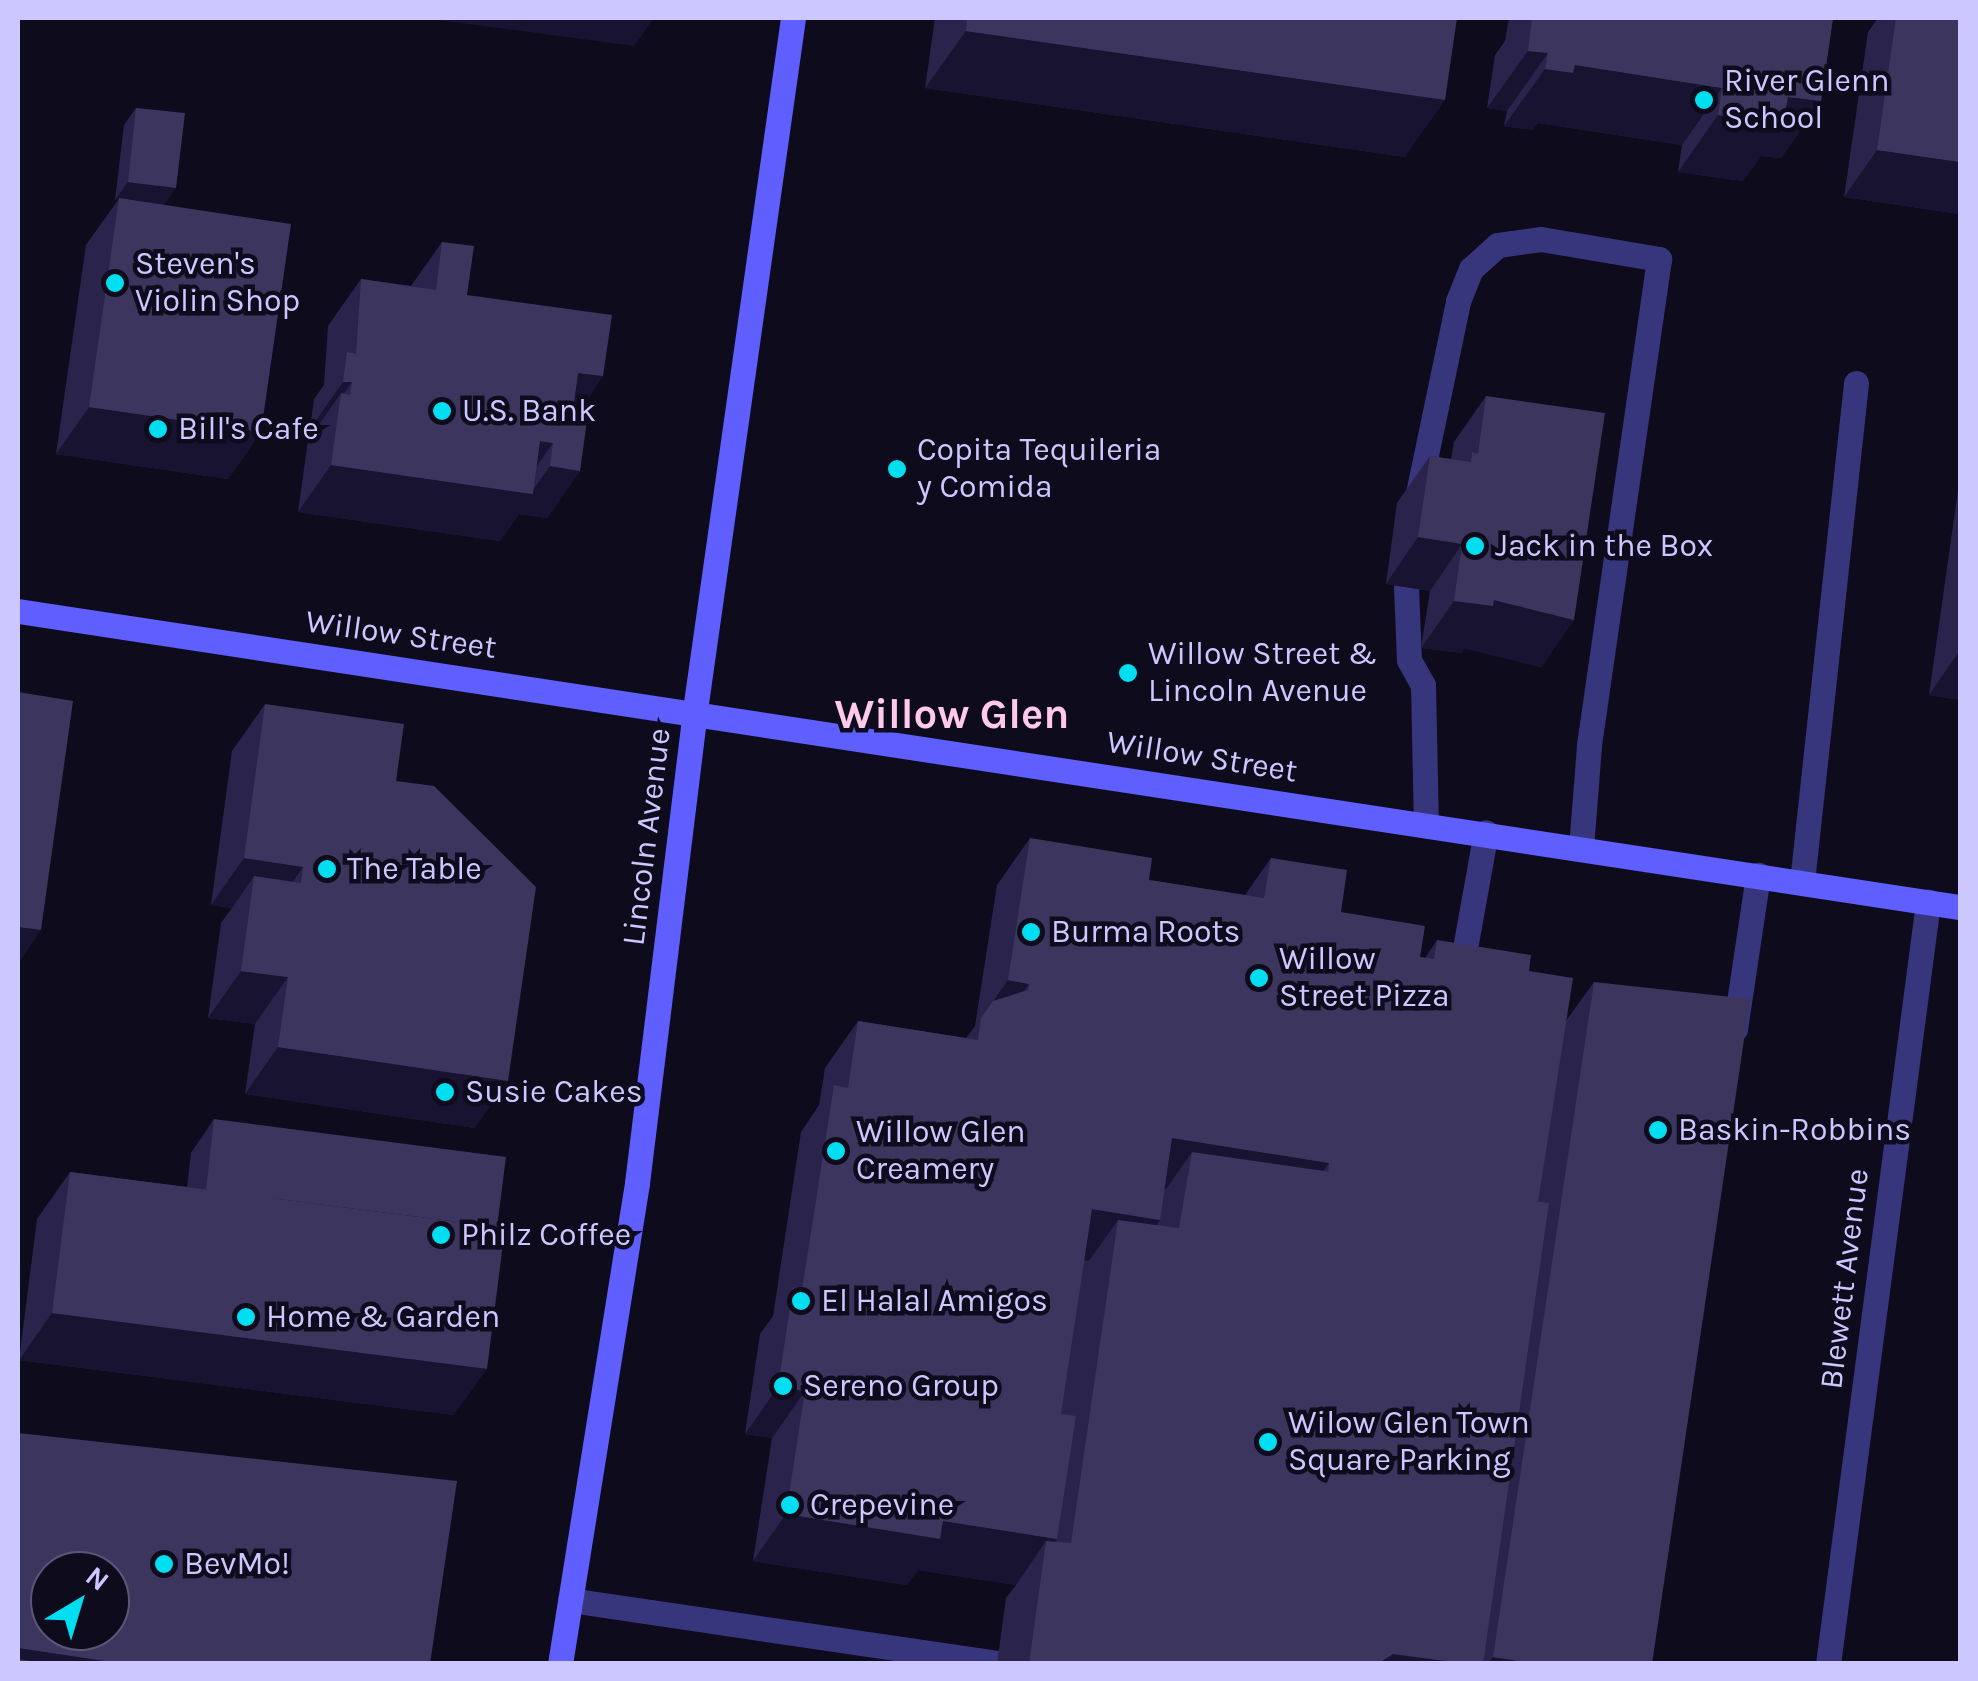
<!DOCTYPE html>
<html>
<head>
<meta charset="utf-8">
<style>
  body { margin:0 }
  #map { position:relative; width:1978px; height:1681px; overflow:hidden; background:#0e0b1d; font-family:Karla,sans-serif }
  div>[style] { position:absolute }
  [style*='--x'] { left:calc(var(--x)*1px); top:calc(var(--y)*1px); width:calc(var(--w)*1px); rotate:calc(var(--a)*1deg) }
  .service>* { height:25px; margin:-12.5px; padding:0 12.5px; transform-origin:12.5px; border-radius:12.5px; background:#37367c }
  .minor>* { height:25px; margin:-12.5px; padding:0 12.5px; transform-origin:12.5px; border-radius:12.5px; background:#37367c }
  .secondary>* { height:25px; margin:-12.5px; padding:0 12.5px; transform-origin:12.5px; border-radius:12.5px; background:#5f5eff }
  .wall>* { inset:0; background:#2a244c }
  .shaded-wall>* { inset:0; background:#181331 }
  .building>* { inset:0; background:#3c365f }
  .dots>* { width:28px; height:28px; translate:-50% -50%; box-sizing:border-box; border:5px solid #0e0b1d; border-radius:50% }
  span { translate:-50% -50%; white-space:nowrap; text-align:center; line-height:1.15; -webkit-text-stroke:9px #0e0b1d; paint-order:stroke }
  .poi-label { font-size:32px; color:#ccc7ff }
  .left { translate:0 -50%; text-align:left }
  .street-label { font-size:32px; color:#ccc7ff }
  .district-label { font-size:42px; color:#ffc9ec; font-weight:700 }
  .frame { position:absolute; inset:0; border:20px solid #ccc7ff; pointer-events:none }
  .north { position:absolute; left:30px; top:1551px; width:100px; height:100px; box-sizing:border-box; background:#0e0b1d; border:2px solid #5a5677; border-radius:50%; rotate:38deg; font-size:28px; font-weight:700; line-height:40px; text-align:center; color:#ccc7ff }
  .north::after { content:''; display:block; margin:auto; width:35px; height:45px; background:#00dff2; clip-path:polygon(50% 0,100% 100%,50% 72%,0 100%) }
</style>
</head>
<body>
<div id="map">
  <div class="service">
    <div style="--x:1417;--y:498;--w:201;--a:-78.2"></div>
    <div style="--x:1458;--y:301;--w:35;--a:-68"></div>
    <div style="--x:1471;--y:269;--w:36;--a:-42"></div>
    <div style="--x:1498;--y:245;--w:43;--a:-7.9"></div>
    <div style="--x:1541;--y:239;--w:120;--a:9.6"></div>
    <div style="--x:1659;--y:259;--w:492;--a:98.2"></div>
    <div style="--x:1589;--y:746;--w:102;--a:94.5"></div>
    <div style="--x:1406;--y:588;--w:72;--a:87.6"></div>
    <div style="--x:1409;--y:660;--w:29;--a:61"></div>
    <div style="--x:1423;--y:685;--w:139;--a:88.8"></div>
    <div style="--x:1802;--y:882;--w:502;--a:-83.82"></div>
    <div style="--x:1460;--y:976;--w:146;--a:-79.8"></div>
    <div style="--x:1735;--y:1029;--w:156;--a:-81.5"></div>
    <div style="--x:570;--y:1600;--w:438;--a:8.4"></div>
  </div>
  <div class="minor">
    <div style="--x:1828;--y:1664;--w:769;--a:-82.52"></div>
  </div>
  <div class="secondary">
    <div style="--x:18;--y:611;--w:1964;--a:8.67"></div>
    <div style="--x:560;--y:1664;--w:487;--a:-80.9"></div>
    <div style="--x:637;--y:1183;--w:477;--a:-83"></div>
    <div style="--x:695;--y:710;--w:699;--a:-81.94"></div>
  </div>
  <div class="wall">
    <div style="clip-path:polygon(935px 18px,1457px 18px,1405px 157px,925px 88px)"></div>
    <div style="clip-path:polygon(1509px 18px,1833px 18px,1821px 101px,1781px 158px,1761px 156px,1743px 181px,1678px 172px,1682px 145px,1538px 123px,1532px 130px,1504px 126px,1507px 111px,1487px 108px,1495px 55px,1505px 41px)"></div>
    <div style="clip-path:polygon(1878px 18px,1960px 18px,1960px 214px,1844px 197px,1868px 32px)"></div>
    <div style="clip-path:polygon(136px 108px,164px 205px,261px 432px,228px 479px,56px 454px,86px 245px,118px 200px,115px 200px,124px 125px)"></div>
    <div style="clip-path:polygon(442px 242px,467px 295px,603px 376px,583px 405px,580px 471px,547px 518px,519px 514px,500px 541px,298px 512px,308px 440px,316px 429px,310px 429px,314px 399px,324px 385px,328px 326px,361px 279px,411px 286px)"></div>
    <div style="clip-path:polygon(1486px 396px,1574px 620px,1541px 667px,1464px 648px,1461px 653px,1421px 648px,1430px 591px,1386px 584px,1397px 503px,1430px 456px,1451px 459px,1454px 442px)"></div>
    <div style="clip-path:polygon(1960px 476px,1960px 700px,1929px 695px)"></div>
    <div style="clip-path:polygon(265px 704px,396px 781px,475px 1128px,245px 1094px,255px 1024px,208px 1018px,221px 923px,232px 908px,211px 905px,232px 751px)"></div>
    <div style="clip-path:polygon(1030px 838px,1149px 880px,1245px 895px,1271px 858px,1341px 912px,1420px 957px,1425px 958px,1437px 940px,1529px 971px,1566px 1021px,1594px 982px,1652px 1664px,997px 1664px,1006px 1598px,1016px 1585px,918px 1570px,907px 1585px,753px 1561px,772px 1438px,745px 1434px,760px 1334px,773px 1316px,801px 1132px,819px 1105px,825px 1068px,858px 1021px,966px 1038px,975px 1026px,997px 885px)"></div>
    <div style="clip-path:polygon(214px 1119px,454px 1415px,19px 1360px,37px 1219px,70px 1172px,187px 1187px,191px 1153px)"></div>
  </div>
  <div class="shaded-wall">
    <div style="clip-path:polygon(423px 18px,654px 18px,634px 46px)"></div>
    <div style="clip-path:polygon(966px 31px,1445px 100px,1405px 157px,925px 88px)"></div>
    <div style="clip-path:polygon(1528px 51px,1548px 53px,1507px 111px,1487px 108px)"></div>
    <div style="clip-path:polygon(1575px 65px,1722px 88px,1682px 145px,1538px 123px,1532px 130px,1504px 126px,1545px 69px)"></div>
    <div style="clip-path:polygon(1788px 97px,1821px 101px,1781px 158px,1761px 156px,1743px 181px,1678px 172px,1718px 115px)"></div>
    <div style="clip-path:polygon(1877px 150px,1960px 162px,1960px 214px,1844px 197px)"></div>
    <div style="clip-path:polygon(128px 182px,176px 188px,164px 205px,115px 200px)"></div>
    <div style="clip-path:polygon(578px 373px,603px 376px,570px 423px)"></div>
    <div style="clip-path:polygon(343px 382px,352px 382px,340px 399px,341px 393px,316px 429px,310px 429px)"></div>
    <div style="clip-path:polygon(89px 407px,261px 432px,228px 479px,56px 454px)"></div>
    <div style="clip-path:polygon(540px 441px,553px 443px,520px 490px)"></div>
    <div style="clip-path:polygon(331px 465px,530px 494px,550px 466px,580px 471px,547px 518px,519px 514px,500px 541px,298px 512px)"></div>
    <div style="clip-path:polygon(1418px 537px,1462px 544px,1430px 591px,1386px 584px)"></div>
    <div style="clip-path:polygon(1494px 600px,1574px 620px,1541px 667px,1464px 648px,1461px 653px,1421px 648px,1454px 601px)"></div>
    <div style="clip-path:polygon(1960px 650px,1960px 700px,1929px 695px)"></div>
    <div style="clip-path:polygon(244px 858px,303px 867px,270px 914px,254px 876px,232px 908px,211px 905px)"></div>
    <div style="clip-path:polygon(18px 927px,41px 930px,18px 964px)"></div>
    <div style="clip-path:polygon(241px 971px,288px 977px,255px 1024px,208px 1018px)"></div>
    <div style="clip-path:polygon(1008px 980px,1029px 984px,996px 1031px,981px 1019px)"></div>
    <div style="clip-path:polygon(278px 1047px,508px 1081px,475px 1128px,245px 1094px)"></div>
    <div style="clip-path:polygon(1172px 1138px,1329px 1163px,1296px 1210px,1192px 1152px,1166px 1189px,1139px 1185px)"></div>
    <div style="clip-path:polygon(1092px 1209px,1160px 1220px,1127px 1267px,1118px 1220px,1089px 1261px,1059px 1256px)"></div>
    <div style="clip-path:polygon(52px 1313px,487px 1369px,454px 1415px,19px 1360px)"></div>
    <div style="clip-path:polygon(778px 1387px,805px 1391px,772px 1438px,745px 1434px)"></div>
    <div style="clip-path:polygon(786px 1514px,943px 1521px,1057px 1539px,1044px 1559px,1046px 1541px,1016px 1585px,918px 1570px,907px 1585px,753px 1561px)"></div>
    <div style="clip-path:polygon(18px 1648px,124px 1664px,18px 1664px)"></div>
    <div style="clip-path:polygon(1393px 1654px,1469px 1664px,1377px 1664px)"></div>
    <div style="clip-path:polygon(1493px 1657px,1536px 1664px,1488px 1664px)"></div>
  </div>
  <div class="building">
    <div style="clip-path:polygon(967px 18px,1457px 18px,1445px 100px,966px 31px)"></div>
    <div style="clip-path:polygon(1532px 18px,1833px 18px,1821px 101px,1788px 97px,1783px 124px,1718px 115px,1722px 88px,1575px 65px,1573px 73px,1545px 69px,1548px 53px,1528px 51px)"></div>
    <div style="clip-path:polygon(1896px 18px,1960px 18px,1960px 162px,1877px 150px)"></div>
    <div style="clip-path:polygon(136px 108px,185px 113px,176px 188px,128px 182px)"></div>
    <div style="clip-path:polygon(119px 198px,291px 224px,261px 432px,89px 407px)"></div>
    <div style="clip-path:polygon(442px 242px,474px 246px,467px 295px,612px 315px,603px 376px,578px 373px,574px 403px,589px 406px,580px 471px,550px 466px,553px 443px,540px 441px,533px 494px,331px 465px,341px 393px,350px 395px,352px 382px,343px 382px,347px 352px,356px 354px,361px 279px,436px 290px)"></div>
    <div style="clip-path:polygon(1486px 396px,1605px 413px,1574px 620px,1494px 600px,1493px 606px,1454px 601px,1462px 544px,1418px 537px,1430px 456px,1471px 462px,1472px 452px,1478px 454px)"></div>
    <div style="clip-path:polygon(18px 692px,73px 701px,41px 930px,18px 927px)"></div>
    <div style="clip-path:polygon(265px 704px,404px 724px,396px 781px,434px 786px,536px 887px,508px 1081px,278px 1047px,288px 977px,241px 971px,254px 876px,301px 883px,303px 867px,244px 858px)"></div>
    <div style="clip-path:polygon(1030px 838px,1152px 858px,1149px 880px,1264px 898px,1271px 858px,1347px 870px,1341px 912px,1425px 926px,1420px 957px,1434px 959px,1437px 940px,1531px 955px,1529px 971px,1573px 978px,1538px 1202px,1328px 1172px,1329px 1163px,1172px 1138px,1160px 1220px,1092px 1209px,1061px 1414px,1076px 1416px,1057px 1539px,943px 1521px,940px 1539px,786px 1514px,805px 1391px,778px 1387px,793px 1287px,802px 1290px,834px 1085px,848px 1088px,858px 1021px,978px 1040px,981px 1018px,993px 1001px,1028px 990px,1029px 984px,1008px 980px)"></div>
    <div style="clip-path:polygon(1594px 982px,1750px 999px,1652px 1664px,1536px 1664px,1493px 1657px)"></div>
    <div style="clip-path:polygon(214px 1119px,506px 1157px,497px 1227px,206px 1190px)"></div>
    <div style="clip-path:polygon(1192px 1152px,1549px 1203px,1483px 1664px,1469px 1664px,1393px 1654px,1377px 1664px,1029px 1664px,1046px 1541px,1071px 1543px,1118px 1220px,1179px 1228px)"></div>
    <div style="clip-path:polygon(70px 1172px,505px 1228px,487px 1369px,52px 1313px)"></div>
    <div style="clip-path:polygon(evenodd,18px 1433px,457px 1481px,430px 1664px,124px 1664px,18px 1648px,18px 1433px,50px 1571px,110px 1571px,110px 1631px,50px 1631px,50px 1571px)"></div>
    <div style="clip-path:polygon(18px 1659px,48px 1664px,18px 1664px)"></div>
  </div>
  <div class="dots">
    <div style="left:1704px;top:100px;background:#00dff2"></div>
    <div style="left:115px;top:283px;background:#00dff2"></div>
    <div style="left:442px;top:411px;background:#00dff2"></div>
    <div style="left:158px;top:429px;background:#00dff2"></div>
    <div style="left:897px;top:469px;background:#00dff2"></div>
    <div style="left:1475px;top:546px;background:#00dff2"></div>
    <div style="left:1128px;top:673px;background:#00dff2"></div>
    <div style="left:327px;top:869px;background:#00dff2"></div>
    <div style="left:1031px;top:932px;background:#00dff2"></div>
    <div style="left:1259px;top:978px;background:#00dff2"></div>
    <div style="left:445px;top:1092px;background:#00dff2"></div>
    <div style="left:1658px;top:1130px;background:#00dff2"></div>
    <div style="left:836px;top:1151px;background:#00dff2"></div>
    <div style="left:441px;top:1235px;background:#00dff2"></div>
    <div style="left:801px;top:1301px;background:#00dff2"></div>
    <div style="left:246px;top:1317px;background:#00dff2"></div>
    <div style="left:783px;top:1386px;background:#00dff2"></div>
    <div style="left:1268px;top:1442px;background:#00dff2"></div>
    <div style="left:790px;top:1505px;background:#00dff2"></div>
    <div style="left:164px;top:1564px;background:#00dff2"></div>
  </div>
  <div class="poi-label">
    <span class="left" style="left:1724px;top:100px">River Glenn<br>School</span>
    <span class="left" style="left:135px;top:283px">Steven's<br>Violin Shop</span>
    <span class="left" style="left:462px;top:411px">U.S. Bank</span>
    <span class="left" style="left:178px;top:429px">Bill's Cafe</span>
    <span class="left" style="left:917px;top:469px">Copita Tequileria<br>y Comida</span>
    <span class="left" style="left:1495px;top:546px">Jack in the Box</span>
    <span class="left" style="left:1148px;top:673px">Willow Street &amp;<br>Lincoln Avenue</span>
    <span class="left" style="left:347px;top:869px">The Table</span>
    <span class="left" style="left:1051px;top:932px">Burma Roots</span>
    <span class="left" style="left:1279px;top:978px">Willow<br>Street Pizza</span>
    <span class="left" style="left:465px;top:1092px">Susie Cakes</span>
    <span class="left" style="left:1678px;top:1130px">Baskin-Robbins</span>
    <span class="left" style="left:856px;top:1151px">Willow Glen<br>Creamery</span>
    <span class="left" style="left:461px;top:1235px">Philz Coffee</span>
    <span class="left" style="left:821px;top:1301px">El Halal Amigos</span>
    <span class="left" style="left:266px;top:1317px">Home &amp; Garden</span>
    <span class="left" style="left:803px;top:1386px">Sereno Group</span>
    <span class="left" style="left:1288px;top:1442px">Wilow Glen Town<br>Square Parking</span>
    <span class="left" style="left:810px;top:1505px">Crepevine</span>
    <span class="left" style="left:184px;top:1564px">BevMo!</span>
  </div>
  <div class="street-label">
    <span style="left:401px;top:635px;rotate:8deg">Willow Street</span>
    <span style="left:1202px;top:757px;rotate:9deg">Willow Street</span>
    <span style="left:647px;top:837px;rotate:-83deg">Lincoln Avenue</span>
    <span style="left:1845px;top:1279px;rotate:-83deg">Blewett Avenue</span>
  </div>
  <div class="district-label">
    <span style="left:952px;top:714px">Willow Glen</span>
  </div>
  <div class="frame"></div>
  <div class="north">N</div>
</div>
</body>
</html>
